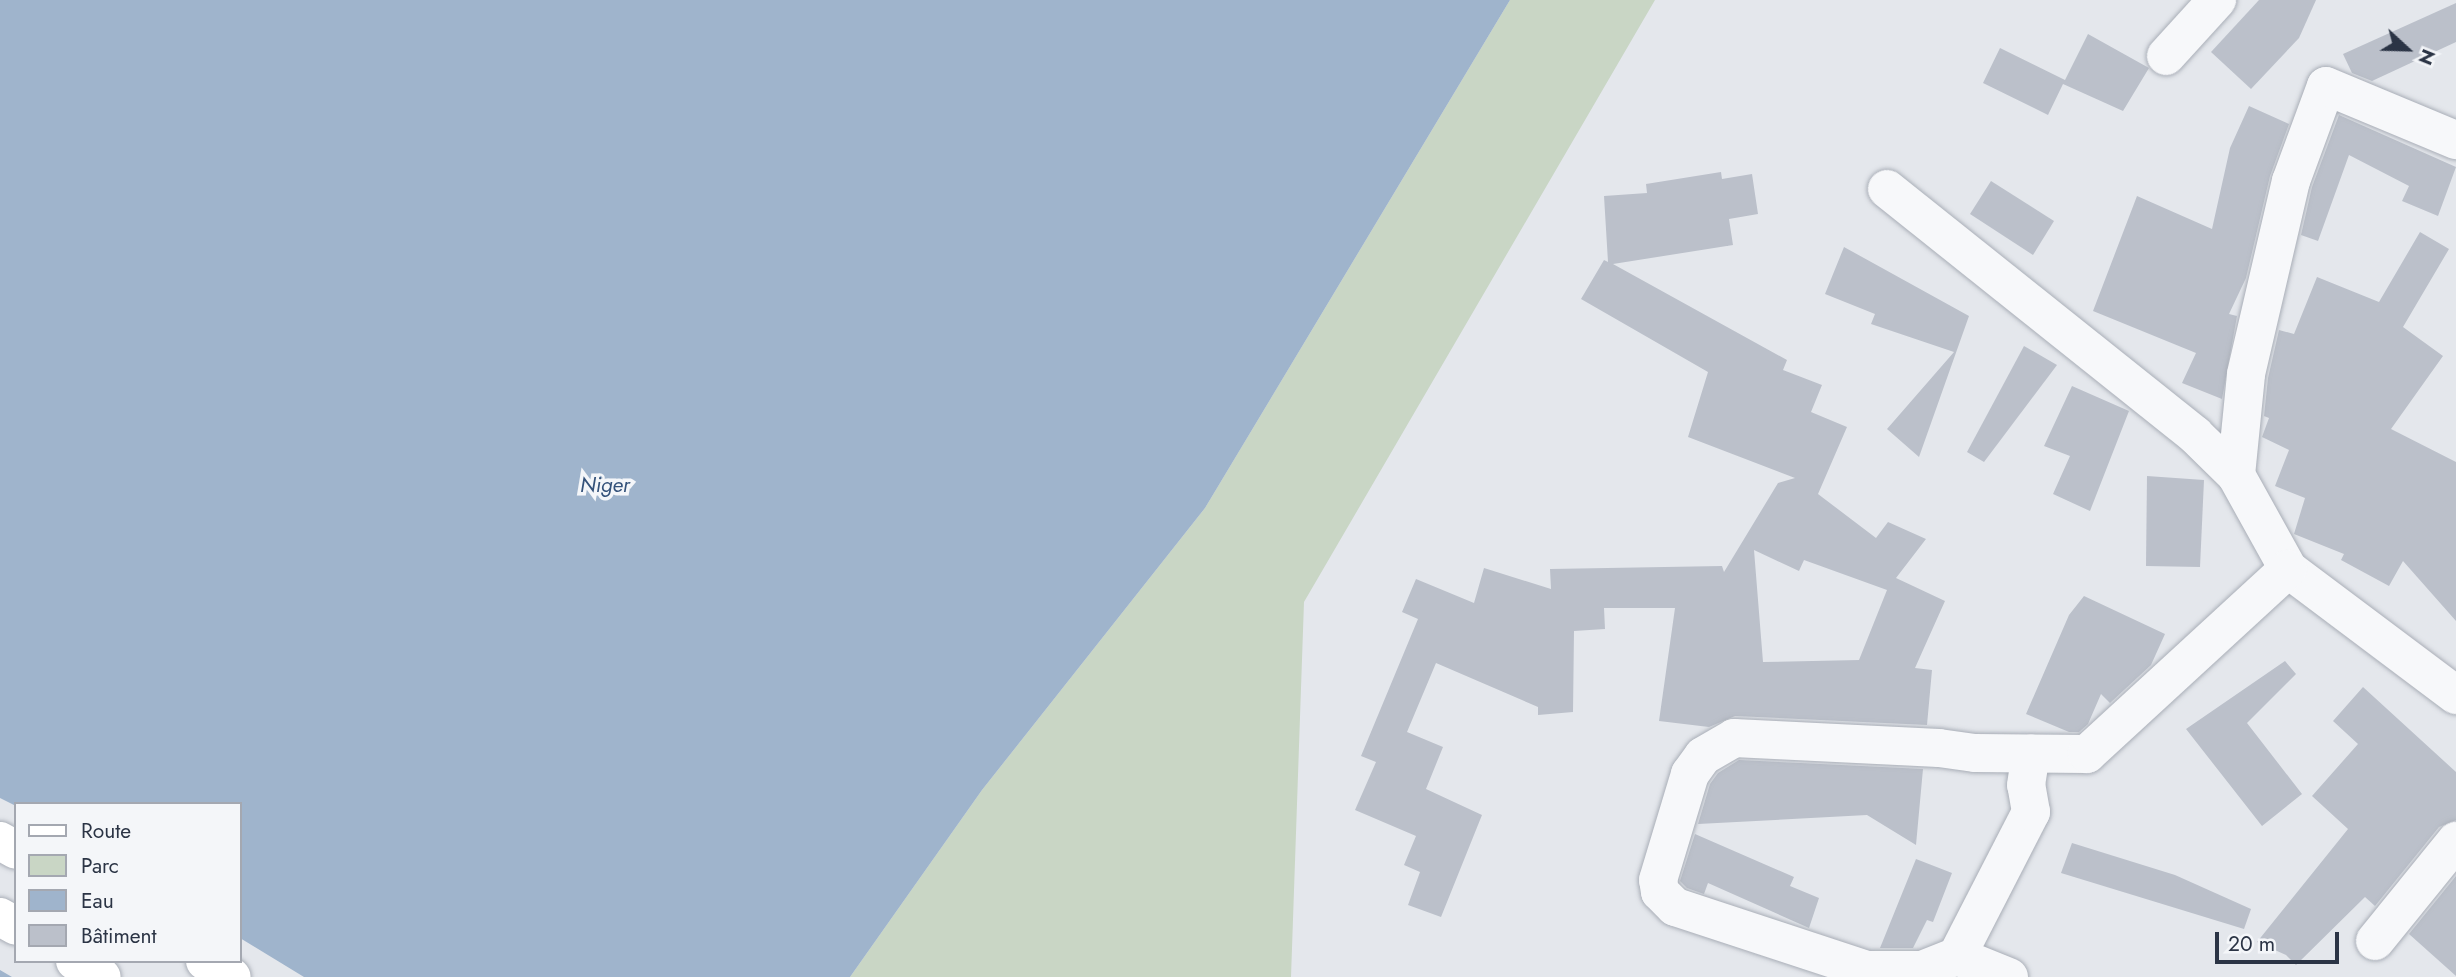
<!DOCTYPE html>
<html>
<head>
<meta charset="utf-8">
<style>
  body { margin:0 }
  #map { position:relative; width:2456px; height:977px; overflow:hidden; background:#e4e7ec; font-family:Jost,sans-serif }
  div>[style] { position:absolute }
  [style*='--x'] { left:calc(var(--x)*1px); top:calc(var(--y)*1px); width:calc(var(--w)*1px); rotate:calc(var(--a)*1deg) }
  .green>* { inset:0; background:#c9d6c5 }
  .water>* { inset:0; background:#9fb4cc }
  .pier>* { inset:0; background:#e4e7ec }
  .building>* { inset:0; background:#bbc0ca }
  .roads { filter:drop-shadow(0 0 2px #a9aeb7) drop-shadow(0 0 2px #a9aeb7) }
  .street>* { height:38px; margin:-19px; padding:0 19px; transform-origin:19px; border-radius:19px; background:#f7f8fa }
  .primary>* { height:38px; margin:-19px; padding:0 19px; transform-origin:19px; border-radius:19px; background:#fff }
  span { translate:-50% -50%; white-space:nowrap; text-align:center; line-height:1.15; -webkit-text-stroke:7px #f4f6f9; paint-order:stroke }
  .water-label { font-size:21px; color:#34527a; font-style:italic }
  .legend { position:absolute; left:14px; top:802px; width:228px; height:161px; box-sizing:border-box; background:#f4f6f9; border:2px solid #a4a8b1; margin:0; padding:9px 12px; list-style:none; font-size:21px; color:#2b3445 }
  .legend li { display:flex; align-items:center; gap:14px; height:35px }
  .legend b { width:35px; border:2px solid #a4a8b1 }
  .north { position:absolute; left:2372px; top:14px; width:70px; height:70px; -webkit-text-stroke:5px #f4f6f9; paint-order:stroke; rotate:112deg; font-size:19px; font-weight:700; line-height:28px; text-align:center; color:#2b3445 }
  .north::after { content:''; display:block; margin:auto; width:24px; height:32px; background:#2b3445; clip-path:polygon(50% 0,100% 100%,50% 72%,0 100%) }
  .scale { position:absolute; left:2215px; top:932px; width:124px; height:32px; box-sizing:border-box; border:4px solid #2b3445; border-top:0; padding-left:9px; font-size:21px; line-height:24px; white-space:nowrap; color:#2b3445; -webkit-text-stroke:5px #f4f6f9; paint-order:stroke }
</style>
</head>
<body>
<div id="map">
  <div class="green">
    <div style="clip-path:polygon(1510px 0,1655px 0,1304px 602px,1291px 977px,850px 977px,982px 790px,1205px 508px)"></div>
  </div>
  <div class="water">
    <div style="clip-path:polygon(evenodd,0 0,1510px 0,1205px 508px,982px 790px,850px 977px,0 977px,0 0,16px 804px,240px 804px,240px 961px,16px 961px,16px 804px)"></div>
  </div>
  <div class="pier">
    <div style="clip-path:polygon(0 798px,16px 806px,16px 961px,240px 961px,240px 938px,304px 977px,12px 977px,0 970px)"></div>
  </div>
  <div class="building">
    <div style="clip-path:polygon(2259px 0,2316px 0,2299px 38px,2251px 89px,2211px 52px)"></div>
    <div style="clip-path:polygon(2456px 3px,2456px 42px,2372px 81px,2352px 73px,2343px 54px)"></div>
    <div style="clip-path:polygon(2088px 34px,2149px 68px,2123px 111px,2063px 84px,2048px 115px,1983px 83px,2000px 48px,2065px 80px)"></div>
    <div style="clip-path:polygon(2249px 106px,2289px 124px,2270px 176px,2246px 278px,2229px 314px,2237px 316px,2222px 399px,2182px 383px,2196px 353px,2093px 311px,2137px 196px,2212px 229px,2230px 148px)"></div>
    <div style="clip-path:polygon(2339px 115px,2456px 167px,2438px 216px,2402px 201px,2409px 186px,2349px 155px,2318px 241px,2301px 235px,2312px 187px)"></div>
    <div style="clip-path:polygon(evenodd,1721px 172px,1722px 179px,1752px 174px,1758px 214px,1729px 219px,1733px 245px,1613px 264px,1787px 360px,1783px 370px,1822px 385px,1811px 412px,1847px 427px,1818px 494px,1876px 538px,1888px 522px,1926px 539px,1896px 578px,1945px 601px,1915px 668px,1932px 670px,1927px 725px,1735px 716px,1709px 727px,1659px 721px,1675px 608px,1604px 608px,1605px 629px,1574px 631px,1573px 712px,1538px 715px,1538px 707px,1436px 663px,1407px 732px,1443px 747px,1426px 789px,1482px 815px,1441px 917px,1408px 905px,1420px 872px,1404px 865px,1416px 836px,1355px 810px,1376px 762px,1361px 756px,1418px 619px,1402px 612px,1416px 579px,1474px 603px,1484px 568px,1551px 589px,1550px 569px,1722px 566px,1724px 572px,1778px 483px,1795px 478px,1688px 437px,1708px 372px,1581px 299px,1604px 260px,1608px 262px,1604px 196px,1647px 193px,1646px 184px,1721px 172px,1754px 550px,1799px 571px,1804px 560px,1887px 590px,1859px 660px,1763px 662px,1754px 550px)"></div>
    <div style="clip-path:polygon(1991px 181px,2054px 221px,2033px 255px,1970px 214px)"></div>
    <div style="clip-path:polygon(2420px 232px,2449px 249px,2403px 327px,2443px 356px,2391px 429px,2456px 462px,2456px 621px,2403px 561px,2389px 586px,2341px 560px,2344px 554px,2294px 534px,2305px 498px,2275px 486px,2289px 450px,2262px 437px,2269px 418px,2264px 416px,2268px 378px,2279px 330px,2294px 334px,2317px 277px,2379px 302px)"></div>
    <div style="clip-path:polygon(1844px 247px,1969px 316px,1919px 457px,1887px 429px,1954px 352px,1871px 324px,1875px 314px,1825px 294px)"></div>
    <div style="clip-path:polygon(2024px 346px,2057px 365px,1984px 462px,1967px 452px)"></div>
    <div style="clip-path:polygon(2072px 386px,2129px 411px,2090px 511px,2053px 494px,2070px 456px,2044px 446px)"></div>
    <div style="clip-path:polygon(2147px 476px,2204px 480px,2200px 567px,2146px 566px)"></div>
    <div style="clip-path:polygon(2084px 596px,2165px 634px,2151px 665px,2110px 703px,2101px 694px,2088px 724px,2079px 732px,2069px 732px,2026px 714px,2069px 615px)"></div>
    <div style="clip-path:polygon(2285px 661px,2296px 674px,2247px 723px,2302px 794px,2262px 826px,2186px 729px)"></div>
    <div style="clip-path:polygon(2363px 687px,2456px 772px,2456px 820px,2439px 827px,2375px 906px,2365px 897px,2296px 965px,2286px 955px,2257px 942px,2348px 829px,2312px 796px,2358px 744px,2333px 721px)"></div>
    <div style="clip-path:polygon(1739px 760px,1923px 769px,1916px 845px,1867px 815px,1698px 824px,1710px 784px,1718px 773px)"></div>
    <div style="clip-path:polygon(1695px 834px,1794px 877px,1790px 886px,1819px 898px,1809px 928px,1708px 883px,1704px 894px,1687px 888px,1680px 881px)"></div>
    <div style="clip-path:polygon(2072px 843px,2175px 875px,2251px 909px,2244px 929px,2061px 873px)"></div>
    <div style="clip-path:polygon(1916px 859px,1952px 873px,1933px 922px,1927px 920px,1913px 948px,1880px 948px)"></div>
    <div style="clip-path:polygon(2456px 876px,2456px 976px,2409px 934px)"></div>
  </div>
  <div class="roads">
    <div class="street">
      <div style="--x:2166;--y:56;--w:76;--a:-47.7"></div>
      <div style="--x:1887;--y:189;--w:394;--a:38.6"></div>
      <div style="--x:2195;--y:435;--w:57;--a:44.3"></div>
      <div style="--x:2236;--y:475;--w:107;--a:61"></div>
      <div style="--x:2288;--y:569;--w:210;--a:36.9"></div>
      <div style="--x:2236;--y:475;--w:101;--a:-84.3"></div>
      <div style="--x:2246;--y:374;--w:198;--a:-76.9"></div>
      <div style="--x:2291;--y:181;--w:101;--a:-69.8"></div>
      <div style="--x:2326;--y:86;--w:141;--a:22.6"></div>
      <div style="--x:2375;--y:941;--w:129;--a:-51"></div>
      <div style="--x:1957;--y:956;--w:162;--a:-62.8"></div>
      <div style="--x:2031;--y:812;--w:27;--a:-100"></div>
      <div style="--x:2026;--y:785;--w:32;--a:-81"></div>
      <div style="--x:2009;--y:977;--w:56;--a:-158"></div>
      <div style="--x:1957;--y:956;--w:38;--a:158"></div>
      <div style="--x:1922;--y:970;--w:55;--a:180"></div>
      <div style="--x:1867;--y:970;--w:202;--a:-161.8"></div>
      <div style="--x:1675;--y:907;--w:21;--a:-135"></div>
      <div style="--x:1660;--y:892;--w:12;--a:-99"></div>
      <div style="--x:1658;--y:880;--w:111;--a:-73.2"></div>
      <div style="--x:1690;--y:774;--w:22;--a:-54"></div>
      <div style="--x:1703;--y:756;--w:36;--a:-30"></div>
      <div style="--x:1734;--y:738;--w:205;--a:2.8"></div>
      <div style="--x:1939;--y:748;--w:36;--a:8"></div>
      <div style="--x:1975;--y:753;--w:112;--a:0.5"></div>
      <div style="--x:2087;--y:754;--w:273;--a:-42.6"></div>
    </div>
    <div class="primary">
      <div style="--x:0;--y:841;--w:18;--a:29"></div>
      <div style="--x:0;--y:917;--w:18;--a:29"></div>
      <div style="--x:75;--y:961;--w:31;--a:31"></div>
      <div style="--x:205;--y:961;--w:31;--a:31"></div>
    </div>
  </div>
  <div class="water-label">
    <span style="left:605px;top:485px">Niger</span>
  </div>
  <ul class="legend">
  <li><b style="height:9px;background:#fff"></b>Route</li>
  <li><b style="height:19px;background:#c9d6c5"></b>Parc</li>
  <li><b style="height:19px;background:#9fb4cc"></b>Eau</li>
  <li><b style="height:19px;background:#bbc0ca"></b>Bâtiment</li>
  </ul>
  <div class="north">N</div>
  <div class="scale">20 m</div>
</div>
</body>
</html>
